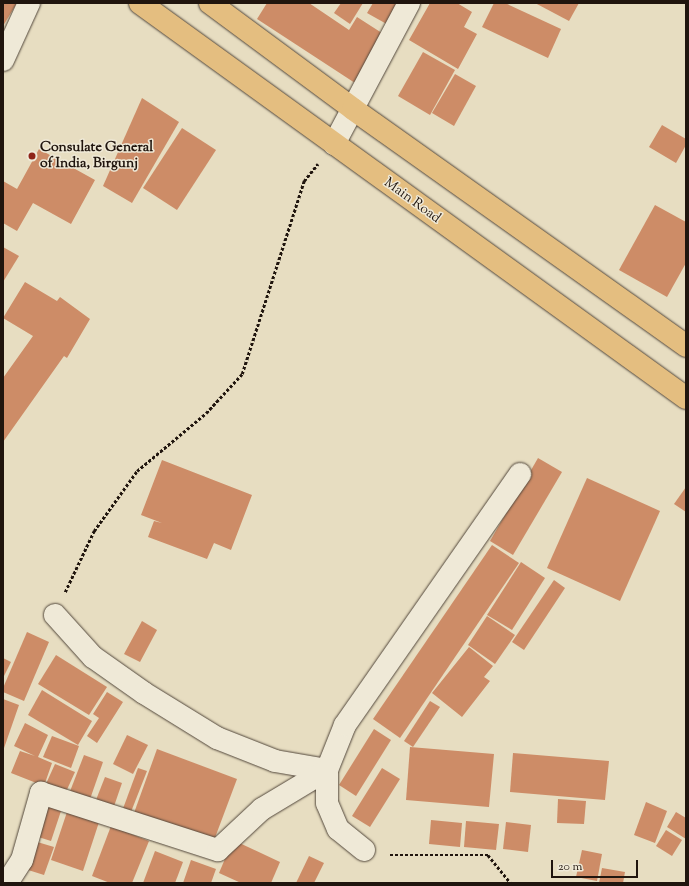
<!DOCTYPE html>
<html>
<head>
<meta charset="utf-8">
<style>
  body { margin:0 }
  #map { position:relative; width:689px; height:886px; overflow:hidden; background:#e7ddc1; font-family:"Sorts Mill Goudy",serif }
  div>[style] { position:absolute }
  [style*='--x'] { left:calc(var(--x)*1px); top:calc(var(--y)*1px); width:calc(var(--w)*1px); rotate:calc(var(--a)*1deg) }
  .building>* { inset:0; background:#cd8c67 }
  .path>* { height:2.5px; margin-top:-1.25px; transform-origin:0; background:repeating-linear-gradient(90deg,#20150e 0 3px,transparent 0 5px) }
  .roads { filter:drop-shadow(0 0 1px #52473b) drop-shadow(0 0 1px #52473b) }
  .street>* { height:22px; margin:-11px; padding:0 11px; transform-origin:11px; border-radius:11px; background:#efe9d7 }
  .primary>* { height:22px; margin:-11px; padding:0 11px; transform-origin:11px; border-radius:11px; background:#e4be80 }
  .dots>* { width:11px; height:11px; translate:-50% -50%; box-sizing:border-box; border:2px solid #efe9d7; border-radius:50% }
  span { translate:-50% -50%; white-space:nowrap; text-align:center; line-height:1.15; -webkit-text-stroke:3px #efe9d7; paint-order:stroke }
  .poi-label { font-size:14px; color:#20150e; font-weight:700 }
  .left { translate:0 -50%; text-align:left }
  .street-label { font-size:14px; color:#20150e }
  .frame { position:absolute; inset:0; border:4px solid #20150e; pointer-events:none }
  .scale { position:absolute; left:551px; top:860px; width:87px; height:18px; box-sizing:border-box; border:2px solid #20150e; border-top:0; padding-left:5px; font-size:12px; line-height:14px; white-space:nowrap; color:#20150e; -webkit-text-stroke:3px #efe9d7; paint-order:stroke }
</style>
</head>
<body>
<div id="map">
  <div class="building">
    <div style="clip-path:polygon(3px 3px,17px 3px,3px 26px)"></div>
    <div style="clip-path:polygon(267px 3px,309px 3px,349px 30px,357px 17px,385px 35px,355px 83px,257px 19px)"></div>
    <div style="clip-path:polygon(341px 3px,363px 3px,350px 24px,334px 13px)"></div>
    <div style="clip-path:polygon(373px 3px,396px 3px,403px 7px,392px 27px,367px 13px)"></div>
    <div style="clip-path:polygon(430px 3px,457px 3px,472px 12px,464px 27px,477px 34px,458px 69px,409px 40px)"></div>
    <div style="clip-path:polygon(494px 3px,505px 3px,561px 29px,548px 58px,482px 27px)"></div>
    <div style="clip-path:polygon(535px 3px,579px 3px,569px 21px)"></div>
    <div style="clip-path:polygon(423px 52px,455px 70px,430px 115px,398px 96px)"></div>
    <div style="clip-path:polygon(455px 74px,476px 86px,454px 126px,432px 113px)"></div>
    <div style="clip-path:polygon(142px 98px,179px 122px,132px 203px,103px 186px)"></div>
    <div style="clip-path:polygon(662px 125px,686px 139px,686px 145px,676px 163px,649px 147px)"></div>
    <div style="clip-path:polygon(182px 128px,216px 150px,177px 210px,143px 188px)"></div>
    <div style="clip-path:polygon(39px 149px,95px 180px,71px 224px,33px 203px,17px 231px,3px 223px,3px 181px,17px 189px)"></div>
    <div style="clip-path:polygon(655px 205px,686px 222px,686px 263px,667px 297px,619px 270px)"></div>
    <div style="clip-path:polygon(3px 247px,19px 256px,3px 282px)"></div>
    <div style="clip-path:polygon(25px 282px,57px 301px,60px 297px,90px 319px,67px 358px,64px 356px,3px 442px,3px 378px,33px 336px,3px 318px)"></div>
    <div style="clip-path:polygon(538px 458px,562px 472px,513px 555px,490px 541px)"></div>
    <div style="clip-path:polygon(162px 460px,252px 495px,231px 550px,214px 543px,207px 559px,148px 537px,154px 521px,162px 523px,141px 515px)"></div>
    <div style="clip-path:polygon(587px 478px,660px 511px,620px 601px,547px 568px)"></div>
    <div style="clip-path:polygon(686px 487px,686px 512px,674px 504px)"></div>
    <div style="clip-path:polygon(492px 545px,519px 563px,400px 738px,373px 719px)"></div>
    <div style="clip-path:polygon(521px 562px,545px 578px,512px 630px,487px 615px)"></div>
    <div style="clip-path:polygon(554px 580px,565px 588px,524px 650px,512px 642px)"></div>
    <div style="clip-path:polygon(487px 616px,515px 635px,495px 664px,468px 645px)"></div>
    <div style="clip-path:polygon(142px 621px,157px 630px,140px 662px,124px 654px)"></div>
    <div style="clip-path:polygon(27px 632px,49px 642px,24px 701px,3px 692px,3px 688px)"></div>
    <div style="clip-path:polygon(469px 647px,493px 666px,484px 677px,490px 681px,462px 717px,432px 693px)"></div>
    <div style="clip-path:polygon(56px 655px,107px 687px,89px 715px,38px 684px)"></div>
    <div style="clip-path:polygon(3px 658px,11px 662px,3px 678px)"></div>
    <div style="clip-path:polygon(42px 690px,92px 721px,78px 745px,28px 715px)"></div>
    <div style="clip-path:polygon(107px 692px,123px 702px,97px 743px,87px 736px,99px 718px,93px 714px)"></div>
    <div style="clip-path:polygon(3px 699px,19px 705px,3px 751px)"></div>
    <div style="clip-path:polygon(430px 701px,440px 707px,413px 747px,404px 741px)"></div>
    <div style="clip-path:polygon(25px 723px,48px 735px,38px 757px,52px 763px,44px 786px,11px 773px,20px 751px,35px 756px,14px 746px)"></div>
    <div style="clip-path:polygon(374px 729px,391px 740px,356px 796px,339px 785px)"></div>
    <div style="clip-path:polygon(127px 735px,148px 745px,133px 774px,113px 764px)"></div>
    <div style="clip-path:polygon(52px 736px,79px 746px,71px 768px,43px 757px)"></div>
    <div style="clip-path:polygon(410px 747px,494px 754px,489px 807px,406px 800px)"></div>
    <div style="clip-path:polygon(157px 749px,237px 779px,213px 843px,134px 813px)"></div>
    <div style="clip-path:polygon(513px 753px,609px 761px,605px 800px,510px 792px)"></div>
    <div style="clip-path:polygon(84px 755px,103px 762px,89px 802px,69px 794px)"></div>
    <div style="clip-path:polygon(55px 764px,75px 772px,65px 794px,45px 786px)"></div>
    <div style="clip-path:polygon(138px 768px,147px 771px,129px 817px,121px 814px)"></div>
    <div style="clip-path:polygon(382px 768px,400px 779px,370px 827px,352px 816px)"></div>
    <div style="clip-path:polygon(105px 777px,122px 783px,112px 812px,94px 805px)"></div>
    <div style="clip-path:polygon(44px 798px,63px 805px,51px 841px,32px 835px)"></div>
    <div style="clip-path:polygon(558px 799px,586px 801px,584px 824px,557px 823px)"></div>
    <div style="clip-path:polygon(646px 802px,667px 811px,655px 843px,634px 835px)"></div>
    <div style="clip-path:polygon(69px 806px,101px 816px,83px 871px,51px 860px)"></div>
    <div style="clip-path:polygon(676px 812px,686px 818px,686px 839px,667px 827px)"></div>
    <div style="clip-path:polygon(431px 820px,462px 823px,460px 847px,429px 844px)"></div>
    <div style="clip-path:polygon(466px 821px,499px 824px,496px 850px,464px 847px)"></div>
    <div style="clip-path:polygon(506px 822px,531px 825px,528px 852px,503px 849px)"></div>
    <div style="clip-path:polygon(111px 826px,149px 841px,132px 883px,110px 883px,92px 876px)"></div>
    <div style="clip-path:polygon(666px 830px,682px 840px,672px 856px,656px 846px)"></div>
    <div style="clip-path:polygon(233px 840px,280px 862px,271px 883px,241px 883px,219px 873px)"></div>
    <div style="clip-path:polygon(34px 841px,54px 847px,44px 875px,25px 869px)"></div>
    <div style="clip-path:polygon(582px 850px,602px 854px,597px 881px,576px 877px)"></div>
    <div style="clip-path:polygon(155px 851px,183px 862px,175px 883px,143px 883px)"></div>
    <div style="clip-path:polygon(309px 856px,324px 863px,314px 883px,296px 883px)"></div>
    <div style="clip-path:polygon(191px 860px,216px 869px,211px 883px,183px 883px)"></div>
    <div style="clip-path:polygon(602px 868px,625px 872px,623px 883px,599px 883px)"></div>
  </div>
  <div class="path">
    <div style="--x:65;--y:592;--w:68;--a:-64.6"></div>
    <div style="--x:94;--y:531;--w:74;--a:-54.4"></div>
    <div style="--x:137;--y:471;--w:90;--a:-40"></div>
    <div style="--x:206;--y:413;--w:53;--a:-47.3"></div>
    <div style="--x:242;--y:374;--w:203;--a:-72.2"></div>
    <div style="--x:304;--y:181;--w:22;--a:-51"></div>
    <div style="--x:390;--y:855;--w:98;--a:0"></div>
    <div style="--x:488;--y:855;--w:36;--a:51"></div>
  </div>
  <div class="roads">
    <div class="street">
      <div style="--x:3;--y:60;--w:63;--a:-65.5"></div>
      <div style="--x:334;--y:144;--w:160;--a:-62"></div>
      <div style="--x:55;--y:615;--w:57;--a:47.9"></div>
      <div style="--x:93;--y:657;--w:62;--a:35.2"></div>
      <div style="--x:144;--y:693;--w:86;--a:31.7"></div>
      <div style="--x:217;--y:738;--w:62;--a:21.6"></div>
      <div style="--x:275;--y:761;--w:53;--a:9.8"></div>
      <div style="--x:364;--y:850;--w:33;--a:-141"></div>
      <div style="--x:338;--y:829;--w:28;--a:-113"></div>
      <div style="--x:327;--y:803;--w:33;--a:-90"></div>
      <div style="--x:327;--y:770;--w:48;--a:-68.2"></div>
      <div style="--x:345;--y:725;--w:306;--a:-55.1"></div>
      <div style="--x:7;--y:883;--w:27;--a:-57"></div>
      <div style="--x:22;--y:860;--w:70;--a:-74.2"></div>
      <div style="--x:41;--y:793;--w:186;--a:17.9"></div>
      <div style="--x:218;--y:850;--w:60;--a:-43"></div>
      <div style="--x:262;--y:809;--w:76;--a:-31"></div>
    </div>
    <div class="primary">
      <div style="--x:140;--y:3;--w:674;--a:35.88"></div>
      <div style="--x:210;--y:3;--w:178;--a:36.5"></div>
      <div style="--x:353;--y:109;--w:409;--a:35.4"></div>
    </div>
  </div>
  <div class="dots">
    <div style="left:32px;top:156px;background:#8f2418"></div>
  </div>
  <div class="poi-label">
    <span class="left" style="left:40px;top:156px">Consulate General<br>of India, Birgunj</span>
  </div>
  <div class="street-label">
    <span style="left:412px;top:201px;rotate:36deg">Main Road</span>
  </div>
  <div class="frame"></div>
  <div class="scale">20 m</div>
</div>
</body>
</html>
